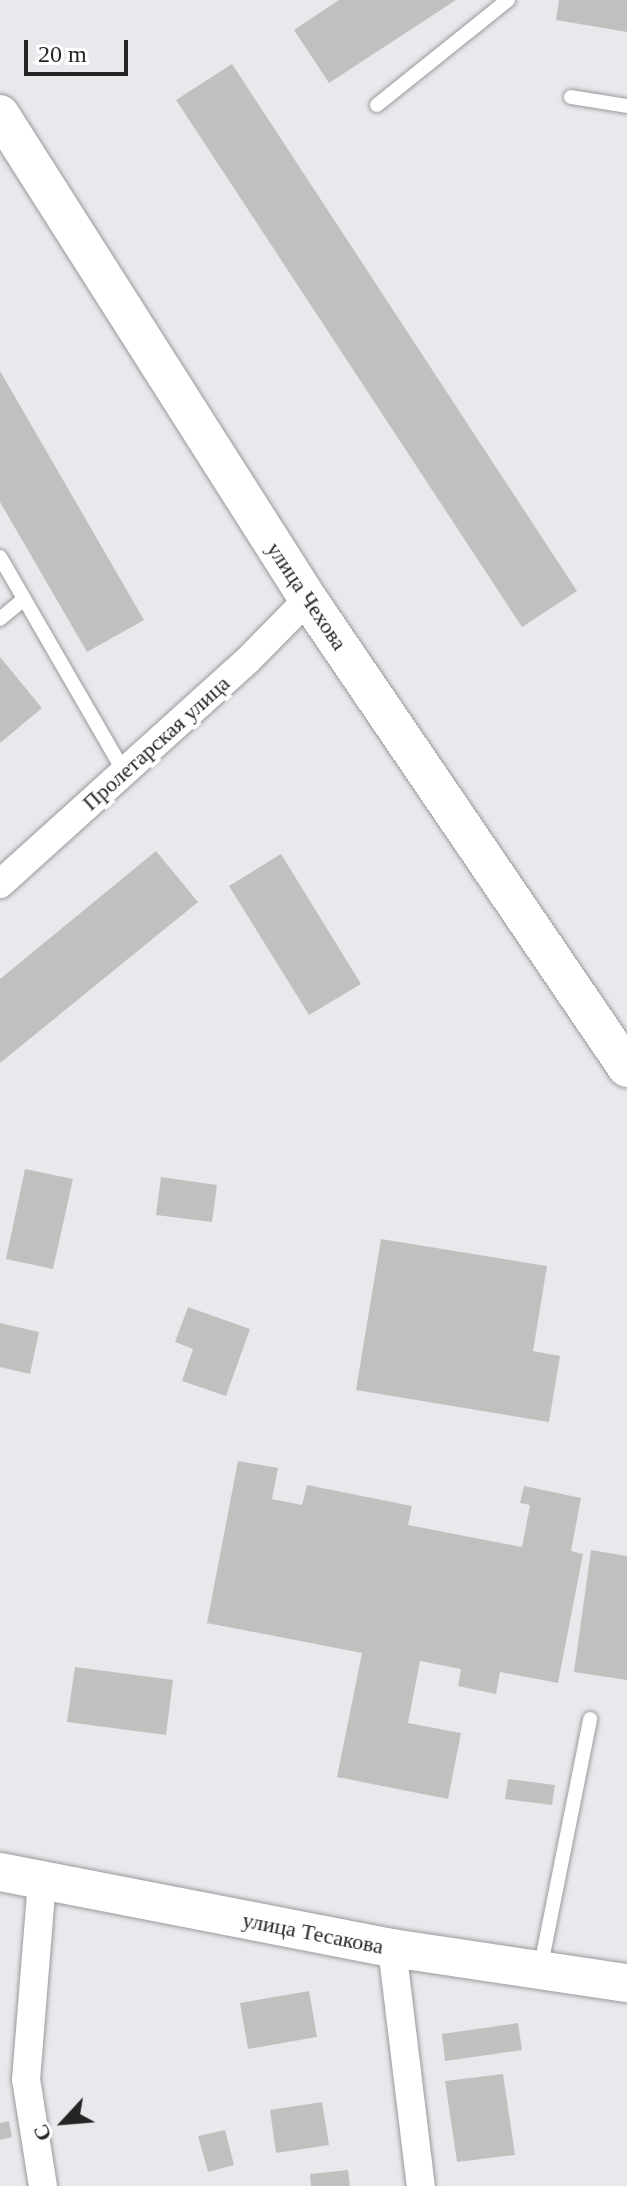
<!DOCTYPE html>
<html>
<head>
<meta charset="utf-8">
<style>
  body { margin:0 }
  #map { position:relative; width:627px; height:2186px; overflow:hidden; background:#e8e9ec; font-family:Georgia,serif }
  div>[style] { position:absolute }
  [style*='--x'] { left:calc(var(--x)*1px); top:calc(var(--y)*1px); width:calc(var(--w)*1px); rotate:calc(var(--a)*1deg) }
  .building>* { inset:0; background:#c2c0bf }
  .roads { filter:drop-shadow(0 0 2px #989a9c) drop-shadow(0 0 2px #989a9c) }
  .lane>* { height:14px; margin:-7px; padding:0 7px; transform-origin:7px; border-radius:7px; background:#fff }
  .street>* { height:28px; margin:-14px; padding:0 14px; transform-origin:14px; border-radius:14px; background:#fff }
  .secondary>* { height:38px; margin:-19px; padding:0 19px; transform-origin:19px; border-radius:19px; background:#fff }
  span { translate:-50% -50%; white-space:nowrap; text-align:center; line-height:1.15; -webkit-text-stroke:8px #fff; paint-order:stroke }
  .street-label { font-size:22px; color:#232424 }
  .north { position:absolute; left:24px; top:2082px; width:80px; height:80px; -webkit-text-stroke:6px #fff; paint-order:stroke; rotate:244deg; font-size:22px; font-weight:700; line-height:32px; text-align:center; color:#232424 }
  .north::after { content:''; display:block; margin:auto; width:28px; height:36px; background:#232424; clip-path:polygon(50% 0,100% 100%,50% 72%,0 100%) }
  .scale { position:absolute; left:24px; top:40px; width:104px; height:36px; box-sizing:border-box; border:4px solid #232424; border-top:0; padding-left:10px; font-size:24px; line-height:28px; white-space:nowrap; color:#232424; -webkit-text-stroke:6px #fff; paint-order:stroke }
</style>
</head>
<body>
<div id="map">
  <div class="building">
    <div style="clip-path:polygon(339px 0,456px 0,329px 83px,294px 30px)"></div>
    <div style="clip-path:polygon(559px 0,627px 0,627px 32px,556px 20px)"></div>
    <div style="clip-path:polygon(232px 64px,577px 591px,522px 627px,176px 100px)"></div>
    <div style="clip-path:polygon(0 371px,144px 620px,87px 652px,0 502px)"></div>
    <div style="clip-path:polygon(0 657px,42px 708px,0 743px)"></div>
    <div style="clip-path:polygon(156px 851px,198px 902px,0 1063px,0 979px)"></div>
    <div style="clip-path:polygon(281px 854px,361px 984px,309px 1015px,229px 886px)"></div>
    <div style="clip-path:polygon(25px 1169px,73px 1179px,53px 1269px,6px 1259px)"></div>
    <div style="clip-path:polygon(161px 1177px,217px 1185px,212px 1222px,156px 1215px)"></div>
    <div style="clip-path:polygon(381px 1239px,547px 1266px,533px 1351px,560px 1356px,549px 1422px,356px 1390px)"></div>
    <div style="clip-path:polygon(188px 1307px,250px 1329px,226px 1396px,182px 1381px,193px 1349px,175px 1342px)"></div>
    <div style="clip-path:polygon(0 1323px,39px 1332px,30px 1374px,0 1367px)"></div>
    <div style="clip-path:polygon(238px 1461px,278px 1468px,272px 1499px,302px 1505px,307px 1485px,412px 1506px,408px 1525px,522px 1547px,530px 1505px,520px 1503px,524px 1486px,581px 1498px,571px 1551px,583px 1554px,558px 1683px,500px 1672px,496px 1694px,458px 1686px,461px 1669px,420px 1661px,408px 1723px,461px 1733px,448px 1799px,337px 1777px,362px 1653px,207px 1623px)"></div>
    <div style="clip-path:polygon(591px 1550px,627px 1556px,627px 1680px,574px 1672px)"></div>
    <div style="clip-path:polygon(75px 1667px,173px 1680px,166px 1735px,67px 1722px)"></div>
    <div style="clip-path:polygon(508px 1779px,555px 1785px,552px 1805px,505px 1799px)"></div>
    <div style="clip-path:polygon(309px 1991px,317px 2037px,248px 2049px,240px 2003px)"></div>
    <div style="clip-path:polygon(518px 2023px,522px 2050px,445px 2061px,442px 2034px)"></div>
    <div style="clip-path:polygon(503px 2074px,515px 2155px,457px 2162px,445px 2081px)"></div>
    <div style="clip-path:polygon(322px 2102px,329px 2145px,276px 2153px,270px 2110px)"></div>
    <div style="clip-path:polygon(9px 2121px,12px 2137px,0 2140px,0 2123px)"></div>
    <div style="clip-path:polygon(225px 2130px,234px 2165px,208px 2172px,198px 2136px)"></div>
    <div style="clip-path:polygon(348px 2170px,350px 2186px,311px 2186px,310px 2174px)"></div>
  </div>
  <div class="roads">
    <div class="lane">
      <div style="--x:571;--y:97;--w:57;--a:9.1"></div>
      <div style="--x:377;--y:105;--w:168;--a:-38.7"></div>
      <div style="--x:0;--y:557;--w:248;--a:60"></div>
      <div style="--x:0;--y:619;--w:31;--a:-40"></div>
      <div style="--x:540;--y:1970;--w:256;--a:-78.7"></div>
    </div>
    <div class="street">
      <div style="--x:0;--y:884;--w:334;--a:-42.1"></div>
      <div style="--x:248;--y:660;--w:86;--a:-45.5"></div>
      <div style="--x:42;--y:1881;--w:199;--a:94.6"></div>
      <div style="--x:26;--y:2079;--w:108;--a:81"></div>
      <div style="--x:392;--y:1948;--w:240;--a:83.1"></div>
    </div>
    <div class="secondary">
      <div style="--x:0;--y:114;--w:575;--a:57.58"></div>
      <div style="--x:308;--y:599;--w:567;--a:55.78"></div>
      <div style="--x:0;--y:1872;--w:399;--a:11"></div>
      <div style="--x:392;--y:1948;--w:238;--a:8.5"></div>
    </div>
  </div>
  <div class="street-label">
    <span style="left:307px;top:596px;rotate:56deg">улица Чехова</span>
    <span style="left:156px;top:743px;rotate:-42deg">Пролетарская улица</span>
    <span style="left:313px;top:1933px;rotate:11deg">улица Тесакова</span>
  </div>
  <div class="north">С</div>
  <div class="scale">20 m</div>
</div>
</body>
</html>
